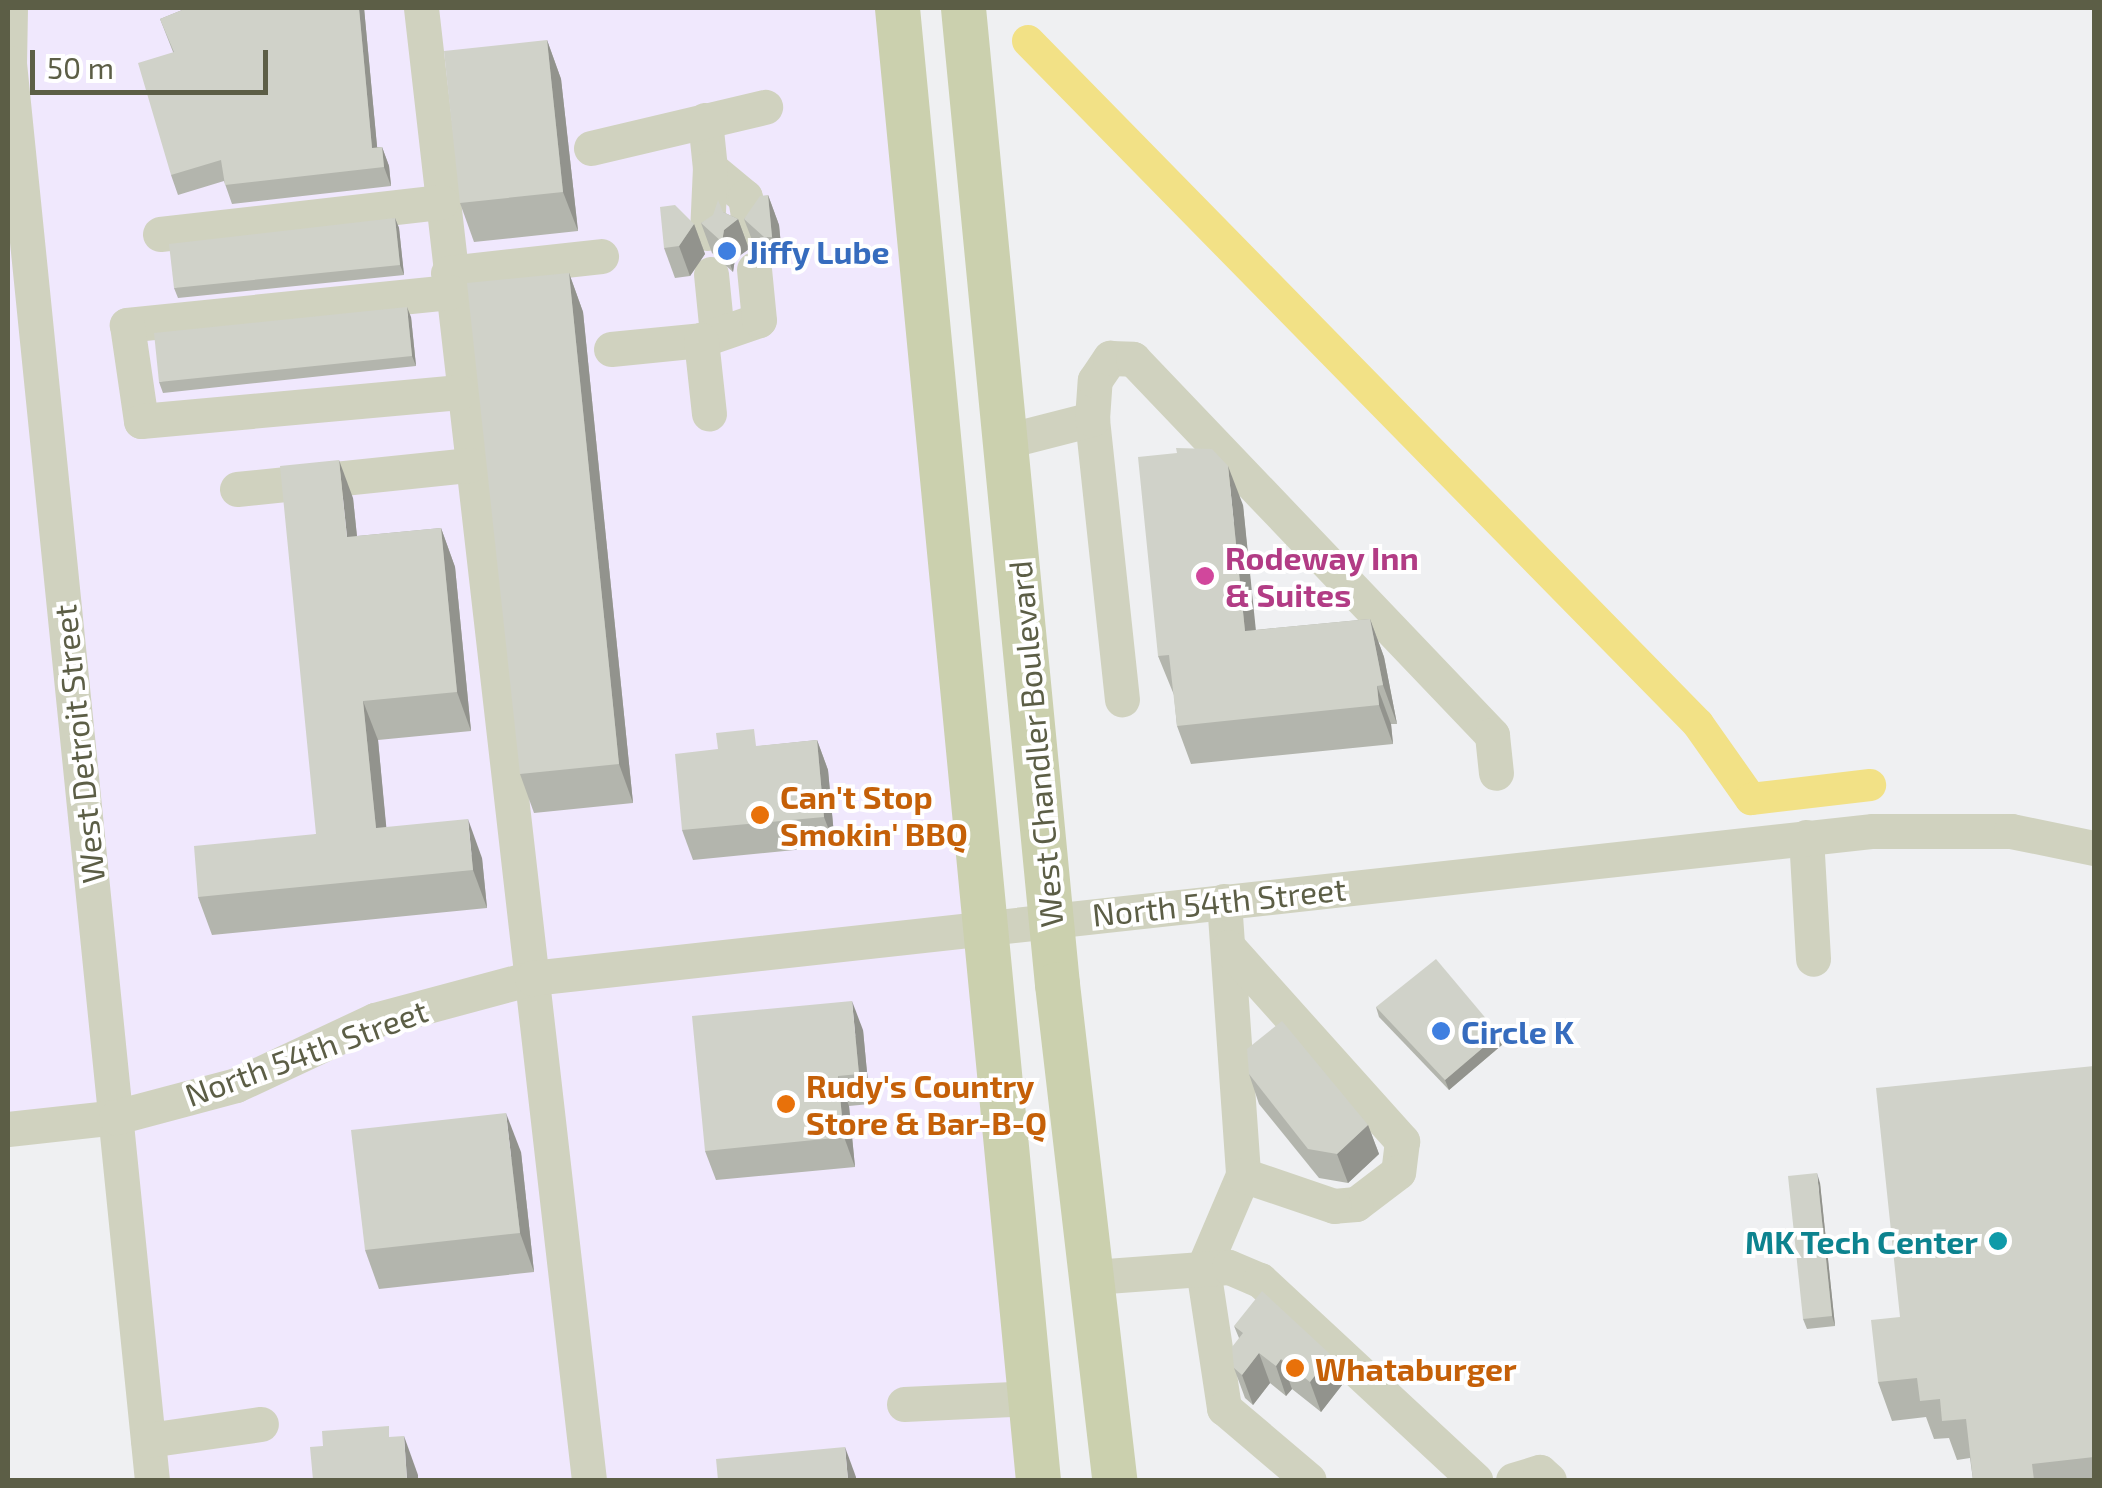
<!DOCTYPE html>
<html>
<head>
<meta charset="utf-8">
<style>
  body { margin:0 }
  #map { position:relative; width:2102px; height:1488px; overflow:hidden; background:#eff0f2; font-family:"Exo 2",sans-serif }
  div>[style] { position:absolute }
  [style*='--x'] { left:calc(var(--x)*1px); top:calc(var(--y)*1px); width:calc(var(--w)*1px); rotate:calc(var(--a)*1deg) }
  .commercial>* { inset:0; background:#f0e8fd }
  .canal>* { height:32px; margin:-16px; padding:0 16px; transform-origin:16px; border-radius:16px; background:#f2e186 }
  .minor>* { height:35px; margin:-17.5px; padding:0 17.5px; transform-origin:17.5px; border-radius:17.5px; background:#d0d2bf }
  .major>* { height:45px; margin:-22.5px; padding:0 22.5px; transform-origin:22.5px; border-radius:22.5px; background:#cbd0ae }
  .wall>* { inset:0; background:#b3b5ad }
  .shaded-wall>* { inset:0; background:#92938d }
  .building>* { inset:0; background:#d0d2c9 }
  .dots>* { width:28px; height:28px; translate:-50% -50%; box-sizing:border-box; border:5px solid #fff; border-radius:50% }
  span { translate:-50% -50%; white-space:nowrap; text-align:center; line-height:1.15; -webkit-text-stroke:8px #fff; paint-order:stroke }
  .shop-label { font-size:32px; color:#366cbe; font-weight:700 }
  .left { translate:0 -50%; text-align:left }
  .hotel-label { font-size:32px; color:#b23c85; font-weight:700 }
  .street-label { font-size:32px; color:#5c5e46 }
  .food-label { font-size:32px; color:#c56008; font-weight:700 }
  .culture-label { font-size:32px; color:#0d838f; font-weight:700 }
  .right { translate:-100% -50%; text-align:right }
  .frame { position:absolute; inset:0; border:10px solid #5c5e46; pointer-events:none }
  .scale { position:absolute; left:30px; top:50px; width:238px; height:45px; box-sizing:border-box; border:5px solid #5c5e46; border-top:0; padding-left:12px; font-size:30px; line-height:35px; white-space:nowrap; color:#5c5e46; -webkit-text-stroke:8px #fff; paint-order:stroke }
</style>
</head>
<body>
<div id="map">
  <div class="commercial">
    <div style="clip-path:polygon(8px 8px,897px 8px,1038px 1480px,152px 1480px,116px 1117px,8px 1129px)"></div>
  </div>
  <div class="canal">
    <div style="--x:1028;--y:41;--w:957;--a:45.55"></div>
    <div style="--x:1698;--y:724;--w:92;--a:54.8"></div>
    <div style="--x:1751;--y:799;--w:120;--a:-6.7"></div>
  </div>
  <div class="minor">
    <div style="--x:10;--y:8;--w:55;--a:91"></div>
    <div style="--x:9;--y:63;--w:1424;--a:84.24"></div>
    <div style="--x:421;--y:8;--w:1482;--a:83.49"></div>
    <div style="--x:705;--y:120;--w:48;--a:84.1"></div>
    <div style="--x:710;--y:168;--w:45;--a:39.6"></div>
    <div style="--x:745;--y:197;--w:31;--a:81"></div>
    <div style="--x:591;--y:148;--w:179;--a:-13.3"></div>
    <div style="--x:707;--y:233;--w:65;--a:-87.4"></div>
    <div style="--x:160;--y:234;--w:283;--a:-6.5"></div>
    <div style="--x:448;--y:273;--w:154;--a:-6.3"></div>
    <div style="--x:711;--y:274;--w:60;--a:84.3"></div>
    <div style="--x:450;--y:292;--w:325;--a:174.2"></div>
    <div style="--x:127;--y:325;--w:97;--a:81.7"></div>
    <div style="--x:141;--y:421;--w:320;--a:-5.2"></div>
    <div style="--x:701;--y:340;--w:61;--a:-19"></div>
    <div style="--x:759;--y:320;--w:51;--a:-95.6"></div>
    <div style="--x:611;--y:349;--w:90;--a:-5.7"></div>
    <div style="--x:701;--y:340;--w:74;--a:83.8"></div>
    <div style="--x:1092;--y:419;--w:282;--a:83.9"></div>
    <div style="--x:1006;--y:441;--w:89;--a:-14.3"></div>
    <div style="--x:1092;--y:419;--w:39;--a:-86"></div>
    <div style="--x:1095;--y:380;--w:27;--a:-56"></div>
    <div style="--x:1110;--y:358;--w:23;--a:2"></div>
    <div style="--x:1133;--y:359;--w:520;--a:46.32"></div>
    <div style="--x:1492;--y:735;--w:38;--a:84"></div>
    <div style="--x:237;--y:489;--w:234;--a:-5.9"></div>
    <div style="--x:1806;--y:837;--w:122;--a:86.7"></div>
    <div style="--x:1224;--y:901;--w:275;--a:86"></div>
    <div style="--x:1243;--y:1175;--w:102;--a:113.1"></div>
    <div style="--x:1203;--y:1269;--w:141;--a:81.4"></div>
    <div style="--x:1224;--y:1408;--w:111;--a:40.3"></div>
    <div style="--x:1228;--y:947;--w:261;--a:48.1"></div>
    <div style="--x:1402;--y:1141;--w:31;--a:97"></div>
    <div style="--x:1398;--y:1172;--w:53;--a:142.7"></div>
    <div style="--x:1356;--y:1204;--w:22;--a:175"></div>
    <div style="--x:1334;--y:1206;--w:96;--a:-161.2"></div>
    <div style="--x:8;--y:1129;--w:109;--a:-6.3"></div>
    <div style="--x:116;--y:1117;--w:124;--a:-14.9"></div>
    <div style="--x:236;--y:1085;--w:153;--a:-25.1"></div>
    <div style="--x:375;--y:1020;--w:163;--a:-15"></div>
    <div style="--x:532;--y:978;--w:1349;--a:-6.26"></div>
    <div style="--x:1873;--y:831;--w:138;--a:0"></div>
    <div style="--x:2011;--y:831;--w:85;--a:11.6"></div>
    <div style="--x:1093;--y:1277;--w:136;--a:-4.2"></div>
    <div style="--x:1229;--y:1267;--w:34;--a:23"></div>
    <div style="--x:1260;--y:1280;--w:294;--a:42.9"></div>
    <div style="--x:904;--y:1404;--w:127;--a:-2.7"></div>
    <div style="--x:148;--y:1440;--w:114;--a:-8.1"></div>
    <div style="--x:1513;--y:1480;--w:28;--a:-17"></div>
    <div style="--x:1540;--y:1472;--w:12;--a:42"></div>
  </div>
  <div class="major">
    <div style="--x:897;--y:8;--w:1479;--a:84.53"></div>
    <div style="--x:963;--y:8;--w:981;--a:84.5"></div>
    <div style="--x:1057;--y:984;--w:499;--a:83.4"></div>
  </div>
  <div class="wall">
    <div style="clip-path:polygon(187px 8px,364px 8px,377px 147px,382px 147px,389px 166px,391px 186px,232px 204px,224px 181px,178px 195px,171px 175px,173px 52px,160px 19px)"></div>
    <div style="clip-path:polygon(547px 40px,561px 79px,578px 231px,474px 242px,460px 203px)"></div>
    <div style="clip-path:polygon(768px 195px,779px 225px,783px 266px,775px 267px,755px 248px,744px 219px)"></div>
    <div style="clip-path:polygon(723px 212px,738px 219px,749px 249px,735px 259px,733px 272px,712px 253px,701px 223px)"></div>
    <div style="clip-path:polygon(395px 218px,399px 228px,404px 275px,178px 298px,174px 288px)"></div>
    <div style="clip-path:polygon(694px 224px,705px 254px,690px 276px,675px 278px,664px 248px)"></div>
    <div style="clip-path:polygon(569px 273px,583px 312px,633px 803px,534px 813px,520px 774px)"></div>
    <div style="clip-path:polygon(411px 317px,416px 366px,163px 393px,159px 382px)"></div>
    <div style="clip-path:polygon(353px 498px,357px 536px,441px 528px,455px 567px,471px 731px,378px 740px,386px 827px,482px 858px,487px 908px,212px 935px,198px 897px,316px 834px)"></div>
    <div style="clip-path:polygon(1243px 505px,1255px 630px,1370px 619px,1384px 657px,1397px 724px,1391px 724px,1393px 744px,1191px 764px,1177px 726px,1174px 695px,1158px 656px)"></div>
    <div style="clip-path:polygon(817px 740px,828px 770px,835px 846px,693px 860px,682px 830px,760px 746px)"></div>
    <div style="clip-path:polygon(1376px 1007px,1503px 1044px,1449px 1090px,1379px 1017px)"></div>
    <div style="clip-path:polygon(863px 1030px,870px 1104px,849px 1106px,855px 1167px,716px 1180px,705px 1151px)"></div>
    <div style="clip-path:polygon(2094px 1066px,2094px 1480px,1973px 1480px,1970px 1458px,1957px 1460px,1949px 1438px,1934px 1439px,1926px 1417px,1892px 1421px,1878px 1382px)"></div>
    <div style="clip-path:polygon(1249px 1074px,1368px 1125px,1379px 1154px,1348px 1183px,1319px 1178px,1259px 1104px)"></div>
    <div style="clip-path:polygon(521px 1152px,534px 1272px,379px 1289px,365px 1250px)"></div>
    <div style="clip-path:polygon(1820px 1183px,1835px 1326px,1807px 1329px,1803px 1319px)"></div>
    <div style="clip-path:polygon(1234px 1326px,1342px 1385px,1321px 1412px,1292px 1389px,1286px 1396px,1270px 1383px,1253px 1405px,1245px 1398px,1234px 1368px,1239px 1338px)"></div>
  </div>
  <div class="shaded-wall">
    <div style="clip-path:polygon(359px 8px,364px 8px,379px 167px,372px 148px)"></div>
    <div style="clip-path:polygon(547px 40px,561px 79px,578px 231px,563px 192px)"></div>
    <div style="clip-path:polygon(382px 147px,389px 166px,391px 186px,384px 167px)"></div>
    <div style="clip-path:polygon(768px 195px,779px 225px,783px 266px,772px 237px)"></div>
    <div style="clip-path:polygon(395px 218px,399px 228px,404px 275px,400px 265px)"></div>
    <div style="clip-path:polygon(738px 219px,749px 249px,735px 259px,733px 272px,722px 242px,724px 230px)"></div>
    <div style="clip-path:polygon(694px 224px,705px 254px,690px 276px,679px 246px)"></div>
    <div style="clip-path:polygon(569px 273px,583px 312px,633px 803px,619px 764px)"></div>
    <div style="clip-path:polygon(407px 307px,411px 317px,416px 366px,412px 356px)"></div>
    <div style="clip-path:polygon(339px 460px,353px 498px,361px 576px,347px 537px)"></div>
    <div style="clip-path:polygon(1228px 466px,1243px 505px,1260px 670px,1245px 631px)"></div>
    <div style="clip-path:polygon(441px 528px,455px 567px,471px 731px,457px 692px)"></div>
    <div style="clip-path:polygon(1370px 619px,1384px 657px,1397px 724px,1383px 685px)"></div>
    <div style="clip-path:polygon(1377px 686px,1391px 724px,1393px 744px,1379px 705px)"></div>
    <div style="clip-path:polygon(363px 701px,378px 740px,390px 866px,376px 828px)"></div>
    <div style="clip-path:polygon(817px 740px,828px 770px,835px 846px,824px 817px)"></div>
    <div style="clip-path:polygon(468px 819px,482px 858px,487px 908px,473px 870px)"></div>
    <div style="clip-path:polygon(852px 1001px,863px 1030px,870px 1104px,859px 1074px)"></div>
    <div style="clip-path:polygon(1499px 1034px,1503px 1044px,1449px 1090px,1445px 1080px)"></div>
    <div style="clip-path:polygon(838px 1076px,849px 1106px,855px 1167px,844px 1137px)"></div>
    <div style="clip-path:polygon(506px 1113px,521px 1152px,534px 1272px,520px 1233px)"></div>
    <div style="clip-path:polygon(1368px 1125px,1379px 1154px,1348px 1183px,1337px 1154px)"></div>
    <div style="clip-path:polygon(1817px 1173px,1820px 1183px,1835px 1326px,1832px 1316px)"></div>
    <div style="clip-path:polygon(1259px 1353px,1270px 1383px,1253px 1405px,1242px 1375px)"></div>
    <div style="clip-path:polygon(1331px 1355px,1342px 1385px,1321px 1412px,1310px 1382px)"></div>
    <div style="clip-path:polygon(1281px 1359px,1292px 1389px,1286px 1396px,1276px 1366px)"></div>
    <div style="clip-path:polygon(404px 1436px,418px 1475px,418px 1480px,407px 1480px)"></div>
    <div style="clip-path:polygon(845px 1447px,856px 1477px,856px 1480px,848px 1480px)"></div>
  </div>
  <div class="building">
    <div style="clip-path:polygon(187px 8px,359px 8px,372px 148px,382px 147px,384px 167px,225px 185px,221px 160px,171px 175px,138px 63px,174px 52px,160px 19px)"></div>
    <div style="clip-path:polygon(547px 40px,563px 192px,460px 203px,444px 51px)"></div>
    <div style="clip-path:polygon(768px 195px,772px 237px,764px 237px,744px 219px,760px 196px)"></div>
    <div style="clip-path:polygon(718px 200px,723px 212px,738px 219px,724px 230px,722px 242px,701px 223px,713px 215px)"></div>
    <div style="clip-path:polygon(675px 205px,694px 224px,679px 246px,664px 248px,660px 207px)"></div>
    <div style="clip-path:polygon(395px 218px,400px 265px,174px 288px,169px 244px)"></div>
    <div style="clip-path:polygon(569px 273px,619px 764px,520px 774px,467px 283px)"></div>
    <div style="clip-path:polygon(407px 307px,412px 356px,159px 382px,154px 333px)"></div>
    <div style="clip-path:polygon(1176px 448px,1212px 449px,1228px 466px,1245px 631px,1370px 619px,1383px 685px,1377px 686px,1379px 705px,1177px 726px,1169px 655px,1158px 656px,1138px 457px,1177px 453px)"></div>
    <div style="clip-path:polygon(339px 460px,347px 537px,441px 528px,457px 692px,363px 701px,376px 828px,468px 819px,473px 870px,198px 897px,194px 846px,316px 834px,280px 466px)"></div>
    <div style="clip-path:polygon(754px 729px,756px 746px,817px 740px,824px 817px,682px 830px,675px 754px,718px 749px,716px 733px)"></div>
    <div style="clip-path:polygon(1436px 959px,1499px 1034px,1445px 1080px,1376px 1007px)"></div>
    <div style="clip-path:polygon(852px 1001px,859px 1074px,838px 1076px,844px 1137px,705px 1151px,692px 1016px)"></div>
    <div style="clip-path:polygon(1282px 1021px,1368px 1125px,1337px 1154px,1308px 1149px,1249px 1074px,1247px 1049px)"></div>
    <div style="clip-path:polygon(2094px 1066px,2094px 1457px,2032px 1464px,2034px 1480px,1973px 1480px,1966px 1419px,1942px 1421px,1940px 1399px,1920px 1401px,1917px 1378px,1878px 1382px,1871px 1320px,1900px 1317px,1876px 1088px)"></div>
    <div style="clip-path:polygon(506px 1113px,520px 1233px,365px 1250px,351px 1130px)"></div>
    <div style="clip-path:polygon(1817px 1173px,1832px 1316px,1803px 1319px,1788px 1176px)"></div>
    <div style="clip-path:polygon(1262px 1291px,1331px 1355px,1310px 1382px,1281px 1359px,1276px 1366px,1259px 1353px,1242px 1375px,1234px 1368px,1232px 1347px,1243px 1333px,1234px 1326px)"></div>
    <div style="clip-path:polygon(389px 1426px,389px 1437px,404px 1436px,407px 1480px,313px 1480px,310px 1447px,323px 1446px,322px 1431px)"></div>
    <div style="clip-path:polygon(845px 1447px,848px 1480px,718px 1480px,716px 1459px)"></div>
  </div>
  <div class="dots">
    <div style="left:727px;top:251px;background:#3f7fe0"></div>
    <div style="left:1205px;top:576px;background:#d1479c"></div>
    <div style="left:760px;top:815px;background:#e8710a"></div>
    <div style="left:1441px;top:1031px;background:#3f7fe0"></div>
    <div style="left:786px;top:1104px;background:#e8710a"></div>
    <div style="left:1998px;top:1241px;background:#0f9aa8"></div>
    <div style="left:1295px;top:1368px;background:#e8710a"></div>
  </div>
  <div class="shop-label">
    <span class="left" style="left:747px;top:251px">Jiffy Lube</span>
    <span class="left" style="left:1461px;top:1031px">Circle K</span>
  </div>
  <div class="hotel-label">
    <span class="left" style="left:1225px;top:576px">Rodeway Inn<br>&amp; Suites</span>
  </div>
  <div class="street-label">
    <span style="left:78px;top:744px;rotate:-96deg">West Detroit Street</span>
    <span style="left:1035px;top:744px;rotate:-95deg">West Chandler Boulevard</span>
    <span style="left:1219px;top:901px;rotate:-6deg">North 54th Street</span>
    <span style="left:306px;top:1052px;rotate:-20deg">North 54th Street</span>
  </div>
  <div class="food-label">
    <span class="left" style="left:780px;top:815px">Can't Stop<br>Smokin' BBQ</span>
    <span class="left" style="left:806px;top:1104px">Rudy's Country<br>Store &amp; Bar-B-Q</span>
    <span class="left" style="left:1315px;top:1368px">Whataburger</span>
  </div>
  <div class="culture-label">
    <span class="right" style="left:1978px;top:1241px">MK Tech Center</span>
  </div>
  <div class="frame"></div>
  <div class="scale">50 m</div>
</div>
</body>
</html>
